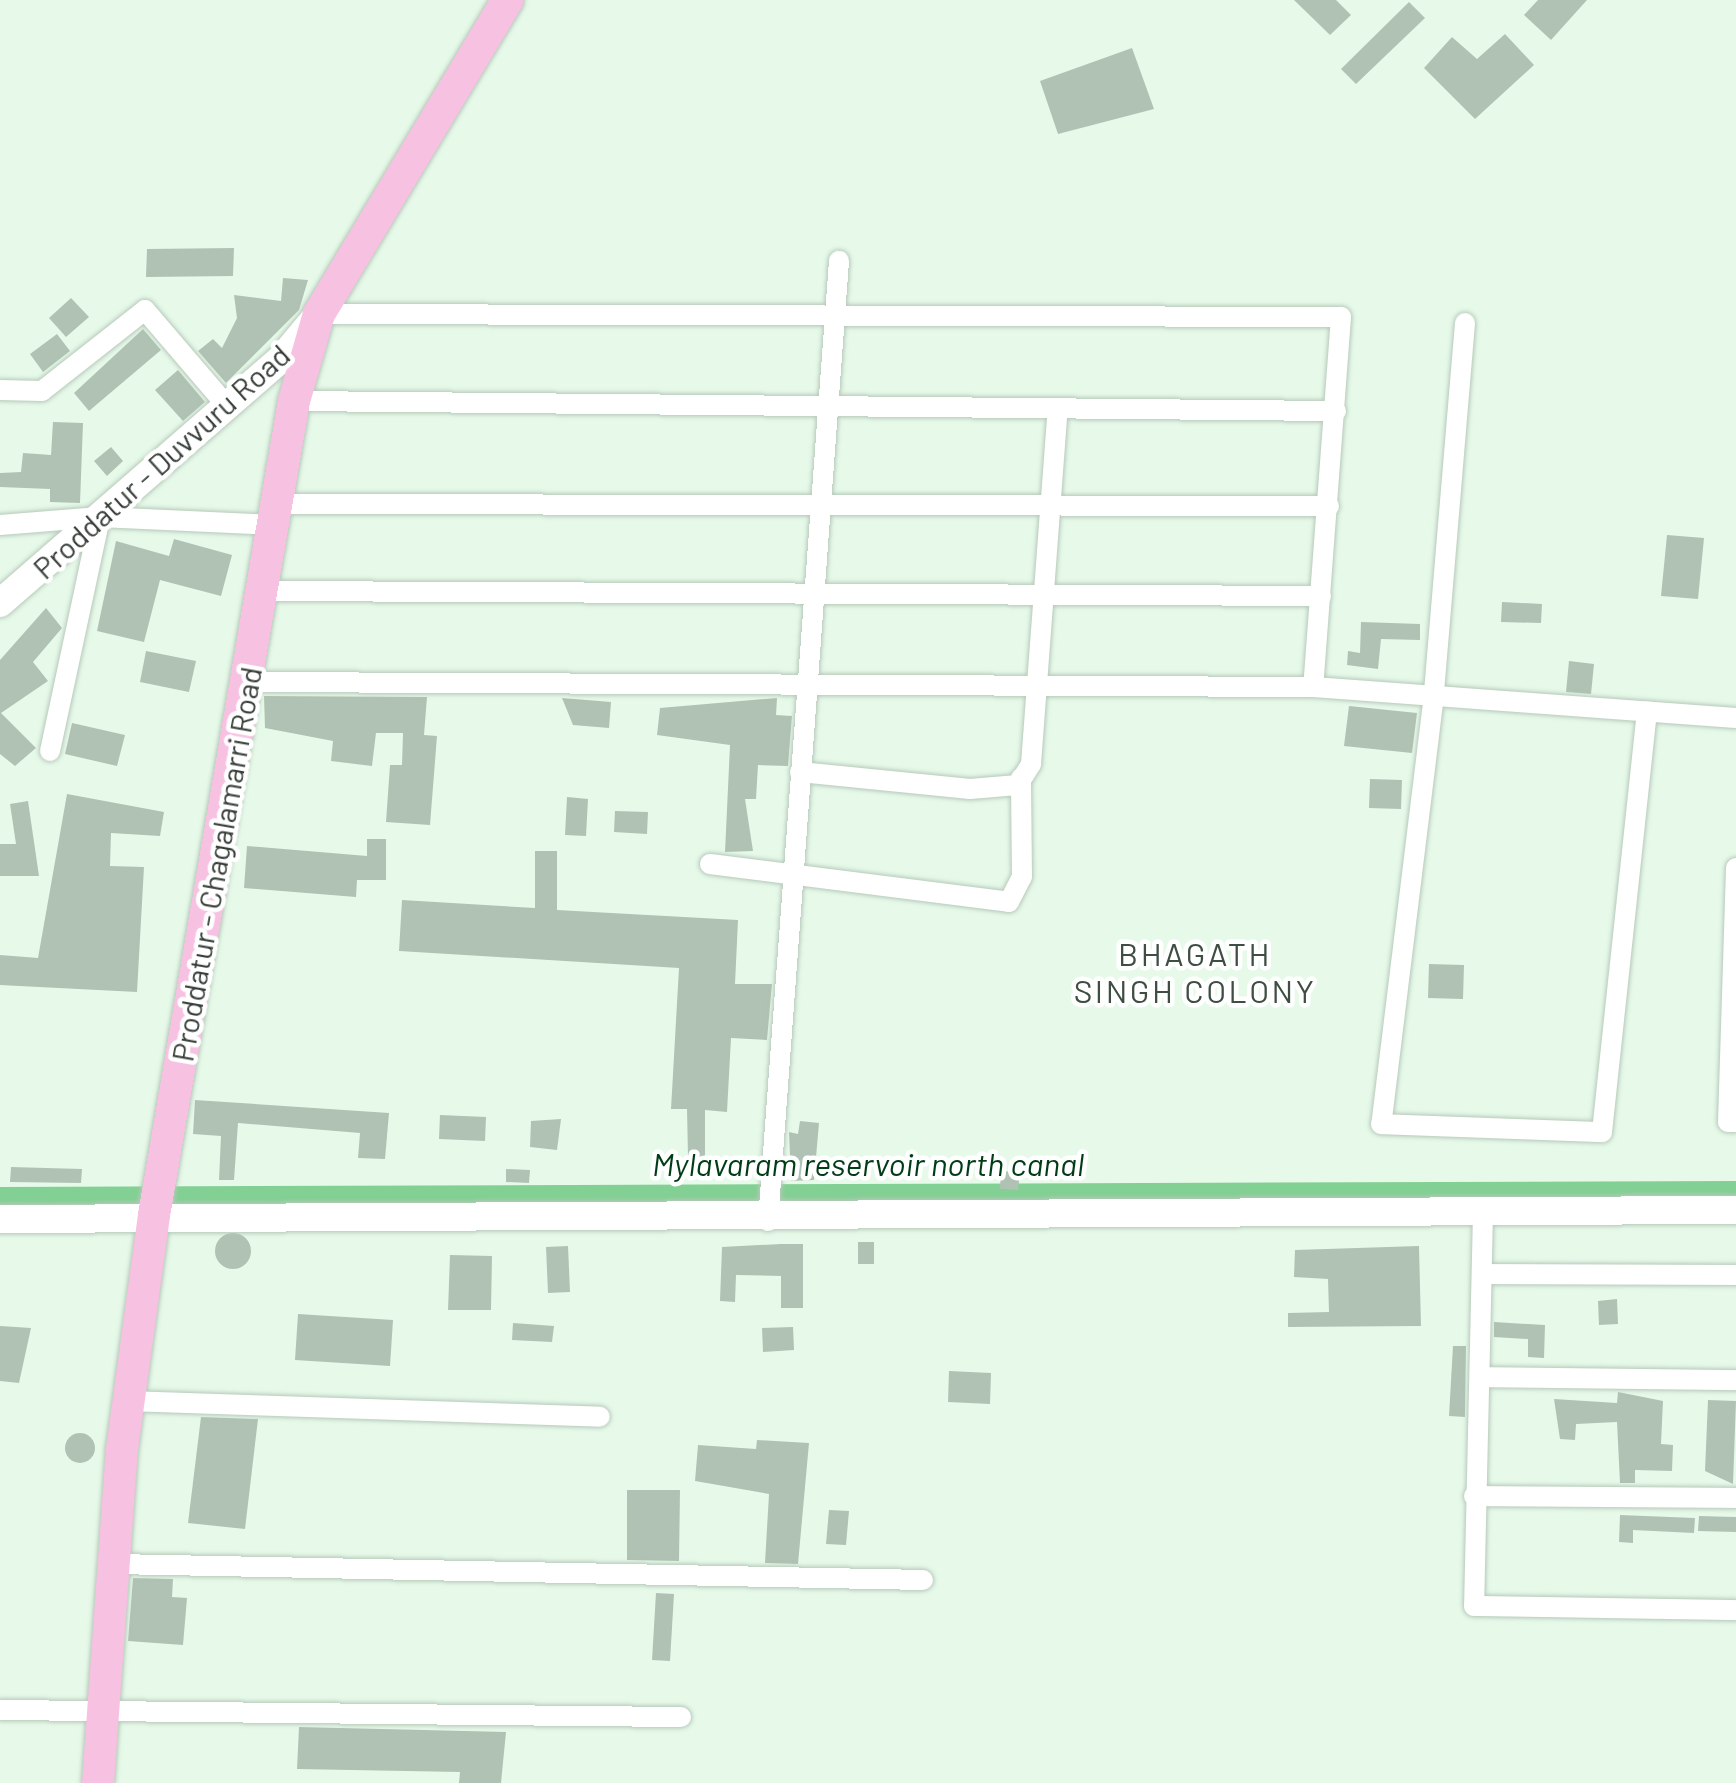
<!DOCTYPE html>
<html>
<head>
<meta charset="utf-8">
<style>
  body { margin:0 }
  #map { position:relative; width:1736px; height:1783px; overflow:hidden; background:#e7faea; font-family:Barlow,sans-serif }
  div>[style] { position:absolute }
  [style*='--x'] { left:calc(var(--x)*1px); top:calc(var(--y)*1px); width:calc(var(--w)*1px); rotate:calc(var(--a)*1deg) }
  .canal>* { height:18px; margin:-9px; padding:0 9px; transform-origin:9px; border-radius:9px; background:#82d093 }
  .building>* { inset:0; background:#b0c2b3 }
  .round { border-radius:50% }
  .roads { filter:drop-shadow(0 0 2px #b7c9ba) drop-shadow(0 0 2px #b7c9ba) }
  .minor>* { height:20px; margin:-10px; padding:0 10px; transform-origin:10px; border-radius:10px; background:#fff }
  .secondary>* { height:28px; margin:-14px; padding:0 14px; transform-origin:14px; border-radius:14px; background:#fff }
  .primary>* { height:32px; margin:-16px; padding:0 16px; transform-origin:16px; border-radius:16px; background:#f7c1e2 }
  span { translate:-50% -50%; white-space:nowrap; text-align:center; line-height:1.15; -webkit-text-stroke:9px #fff; paint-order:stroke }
  .street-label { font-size:30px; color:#373e38 }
  .neighbourhood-label { font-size:32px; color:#3f4e42; letter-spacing:2.5px }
  .water-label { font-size:32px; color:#003c16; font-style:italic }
</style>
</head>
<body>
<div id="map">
  <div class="canal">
    <div style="--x:0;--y:1196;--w:1736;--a:-0.2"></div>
  </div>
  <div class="building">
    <div style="clip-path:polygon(1294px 0,1336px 0,1351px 15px,1330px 35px)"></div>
    <div style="clip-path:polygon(1538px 0,1587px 0,1551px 40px,1524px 15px)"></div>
    <div style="clip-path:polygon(1409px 2px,1425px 18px,1356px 84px,1341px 69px)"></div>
    <div style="clip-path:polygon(1505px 34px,1534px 65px,1475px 119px,1424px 68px,1452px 37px,1477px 59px)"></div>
    <div style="clip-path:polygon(1132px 48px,1154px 109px,1058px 134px,1040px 81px)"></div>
    <div style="clip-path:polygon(234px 248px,233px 276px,146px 277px,147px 249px)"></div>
    <div style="clip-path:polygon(283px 278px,308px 280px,299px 310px,226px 383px,198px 351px,213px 339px,222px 348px,237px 318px,234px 295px,281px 301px)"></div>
    <div style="clip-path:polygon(71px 298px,89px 317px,66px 337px,49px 318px)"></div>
    <div style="clip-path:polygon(143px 329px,161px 350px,89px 411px,74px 393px)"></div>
    <div style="clip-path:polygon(57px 334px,70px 351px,43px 372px,30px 354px)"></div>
    <div style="clip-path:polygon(178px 370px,205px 402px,183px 421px,155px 390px)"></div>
    <div style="clip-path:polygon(53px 422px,83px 423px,80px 503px,50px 502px,50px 489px,0 487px,0 473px,21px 472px,23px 453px,51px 455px)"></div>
    <div style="clip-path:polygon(111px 447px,123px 461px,107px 476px,94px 461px)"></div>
    <div style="clip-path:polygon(1667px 535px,1704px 538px,1698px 599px,1661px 596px)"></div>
    <div style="clip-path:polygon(174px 539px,232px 555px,221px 596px,160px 580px,144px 642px,97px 631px,116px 541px,169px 556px)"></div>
    <div style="clip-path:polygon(1502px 602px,1542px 604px,1541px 623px,1501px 622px)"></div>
    <div style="clip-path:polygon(46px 608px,62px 628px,33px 662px,48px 681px,1px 713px,36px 748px,15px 766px,0 754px,0 660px)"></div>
    <div style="clip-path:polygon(1361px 622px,1420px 624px,1420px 640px,1381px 639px,1378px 669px,1347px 665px,1348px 651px,1360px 653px)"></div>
    <div style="clip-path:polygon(146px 651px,196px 661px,189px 692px,140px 682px)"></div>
    <div style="clip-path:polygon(1569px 661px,1594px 664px,1591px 694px,1566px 692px)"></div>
    <div style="clip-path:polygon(264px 696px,427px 697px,424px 735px,437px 736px,430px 825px,386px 822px,390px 765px,402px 765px,403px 733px,376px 733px,372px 766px,331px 761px,333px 741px,265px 728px)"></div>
    <div style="clip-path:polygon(562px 698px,611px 702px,609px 728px,573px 725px)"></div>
    <div style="clip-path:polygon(777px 698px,776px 715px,792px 716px,788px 766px,758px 765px,756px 799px,745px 799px,753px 851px,725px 852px,730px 745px,657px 735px,660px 708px)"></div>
    <div style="clip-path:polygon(1349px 706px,1417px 713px,1412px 753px,1344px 746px)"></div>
    <div style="clip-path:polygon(72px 723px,125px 735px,117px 766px,65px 754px)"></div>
    <div style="clip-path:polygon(1370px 779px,1402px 780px,1401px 809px,1369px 808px)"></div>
    <div style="clip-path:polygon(67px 794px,164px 812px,160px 836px,111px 833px,110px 866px,144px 867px,137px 992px,0 985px,0 955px,38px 958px)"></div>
    <div style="clip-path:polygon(567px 797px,588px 799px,586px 836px,565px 835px)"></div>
    <div style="clip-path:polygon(28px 801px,39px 876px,0 876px,0 844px,16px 844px,10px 804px)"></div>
    <div style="clip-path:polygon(615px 811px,648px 812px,647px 834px,614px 832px)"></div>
    <div style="clip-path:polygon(367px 839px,386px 839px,386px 880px,357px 880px,356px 897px,244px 888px,247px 846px,367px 856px)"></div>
    <div style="clip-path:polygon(535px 851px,557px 851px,557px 910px,738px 920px,735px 984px,772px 984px,767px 1040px,731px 1038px,727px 1112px,705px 1110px,705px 1157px,688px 1157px,687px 1109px,671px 1109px,679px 968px,399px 951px,402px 900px,535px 908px)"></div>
    <div style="clip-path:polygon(1429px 964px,1464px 965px,1463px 999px,1428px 998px)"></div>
    <div style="clip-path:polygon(195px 1100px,389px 1113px,385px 1159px,358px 1158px,360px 1133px,238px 1123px,234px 1180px,219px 1180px,221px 1136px,193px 1134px)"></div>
    <div style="clip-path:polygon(440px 1115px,486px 1117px,485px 1141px,439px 1139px)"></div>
    <div style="clip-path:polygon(561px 1119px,557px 1150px,530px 1147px,531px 1121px)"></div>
    <div style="clip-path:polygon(800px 1121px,819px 1123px,814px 1180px,791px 1181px,789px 1132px,798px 1134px)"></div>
    <div style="clip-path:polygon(11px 1167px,82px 1169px,81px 1183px,10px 1182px)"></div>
    <div style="clip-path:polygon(506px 1169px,530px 1170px,529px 1183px,506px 1182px)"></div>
    <div style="clip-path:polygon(1001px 1171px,1020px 1172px,1018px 1190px,1000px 1189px)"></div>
    <div class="round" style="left:215px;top:1233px;width:36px;height:36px"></div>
    <div style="clip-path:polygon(858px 1242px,874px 1242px,874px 1264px,858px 1264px)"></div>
    <div style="clip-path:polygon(781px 1244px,803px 1244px,803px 1308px,781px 1308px,781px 1276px,736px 1275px,735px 1302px,720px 1301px,722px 1247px)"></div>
    <div style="clip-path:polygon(568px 1246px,570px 1292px,548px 1293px,546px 1247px)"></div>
    <div style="clip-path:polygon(1419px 1246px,1421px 1326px,1288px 1327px,1288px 1313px,1329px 1312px,1328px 1279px,1294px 1277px,1295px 1250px)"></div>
    <div style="clip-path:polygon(450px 1255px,492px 1256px,491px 1310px,448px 1310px)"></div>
    <div style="clip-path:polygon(1617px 1299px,1618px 1324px,1599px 1325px,1598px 1301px)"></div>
    <div style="clip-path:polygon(298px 1314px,393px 1320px,390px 1366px,295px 1360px)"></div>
    <div style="clip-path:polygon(1494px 1322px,1545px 1325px,1544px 1358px,1528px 1357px,1528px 1339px,1494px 1337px)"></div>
    <div style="clip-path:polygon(513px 1323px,554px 1326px,552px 1342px,512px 1340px)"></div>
    <div style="clip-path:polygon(0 1326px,31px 1328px,19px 1383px,0 1381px)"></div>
    <div style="clip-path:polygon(793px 1327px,794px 1350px,763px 1352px,762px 1328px)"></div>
    <div style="clip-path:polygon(1453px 1346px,1466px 1346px,1465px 1417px,1449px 1416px)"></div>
    <div style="clip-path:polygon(949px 1371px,991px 1373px,990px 1404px,948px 1402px)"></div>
    <div style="clip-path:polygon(1618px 1392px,1663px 1401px,1661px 1444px,1673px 1445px,1672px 1471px,1635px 1470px,1635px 1483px,1620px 1483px,1617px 1422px,1576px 1424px,1575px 1440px,1560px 1439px,1554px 1399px,1617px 1403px)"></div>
    <div style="clip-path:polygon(1708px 1400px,1736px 1401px,1733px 1484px,1705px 1471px)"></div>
    <div style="clip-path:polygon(201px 1417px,258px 1419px,245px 1529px,188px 1523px)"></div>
    <div class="round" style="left:65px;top:1433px;width:30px;height:30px"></div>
    <div style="clip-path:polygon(757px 1440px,809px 1443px,798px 1564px,765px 1563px,769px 1494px,695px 1481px,698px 1445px,756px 1449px)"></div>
    <div style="clip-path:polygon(627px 1490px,680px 1490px,679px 1561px,627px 1560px)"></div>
    <div style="clip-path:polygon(829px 1510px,849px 1511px,846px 1545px,826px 1544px)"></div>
    <div style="clip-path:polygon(1620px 1515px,1695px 1518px,1694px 1533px,1633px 1530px,1633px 1543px,1619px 1542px)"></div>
    <div style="clip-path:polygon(1699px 1516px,1736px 1517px,1736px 1532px,1698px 1531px)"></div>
    <div style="clip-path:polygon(133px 1578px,173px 1579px,172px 1597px,187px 1598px,183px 1645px,128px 1641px)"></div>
    <div style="clip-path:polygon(656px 1593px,674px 1594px,670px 1661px,652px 1660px)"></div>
    <div style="clip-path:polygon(299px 1727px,506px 1732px,501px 1783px,459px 1783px,460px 1772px,297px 1769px)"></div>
  </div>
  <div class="roads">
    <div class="minor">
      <div style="--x:319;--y:314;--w:1022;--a:0.17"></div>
      <div style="--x:1341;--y:317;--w:371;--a:94.3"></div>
      <div style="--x:1465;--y:323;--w:373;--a:94.8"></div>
      <div style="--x:1434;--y:695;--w:432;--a:97"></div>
      <div style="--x:1381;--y:1124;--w:221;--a:2.1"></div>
      <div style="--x:1602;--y:1132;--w:423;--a:-83.9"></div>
      <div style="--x:0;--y:390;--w:42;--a:1.4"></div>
      <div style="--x:42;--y:391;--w:131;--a:-38.2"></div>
      <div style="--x:145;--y:310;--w:126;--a:49.5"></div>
      <div style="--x:294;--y:401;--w:1042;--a:0.55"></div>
      <div style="--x:277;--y:504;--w:1052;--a:0.11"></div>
      <div style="--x:0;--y:525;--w:100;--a:-4.6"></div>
      <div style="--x:100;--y:517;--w:176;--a:2.6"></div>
      <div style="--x:264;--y:591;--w:1057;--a:0.27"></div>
      <div style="--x:250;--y:682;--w:1063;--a:0.27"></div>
      <div style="--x:1313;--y:687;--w:424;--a:4.2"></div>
      <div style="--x:50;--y:751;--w:239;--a:-77.9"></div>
      <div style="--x:800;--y:772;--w:171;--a:5.7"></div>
      <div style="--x:970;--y:789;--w:48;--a:-4.8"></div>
      <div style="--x:1018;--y:785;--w:25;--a:-58"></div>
      <div style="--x:1031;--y:764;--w:357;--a:-85.7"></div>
      <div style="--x:710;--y:864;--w:301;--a:7.2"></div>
      <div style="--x:1009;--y:902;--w:28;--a:-63"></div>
      <div style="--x:1022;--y:877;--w:99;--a:-90.6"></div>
      <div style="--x:1736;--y:868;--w:254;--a:91.8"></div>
      <div style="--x:1728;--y:1122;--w:8;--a:0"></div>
      <div style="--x:1483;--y:1213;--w:393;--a:91.3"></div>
      <div style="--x:1474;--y:1606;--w:262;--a:0.9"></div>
      <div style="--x:768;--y:1221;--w:963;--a:-85.77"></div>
      <div style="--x:1482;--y:1274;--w:254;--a:0.2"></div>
      <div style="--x:1481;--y:1377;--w:255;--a:0.7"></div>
      <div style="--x:129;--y:1401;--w:471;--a:1.9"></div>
      <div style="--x:1474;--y:1496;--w:262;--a:0.4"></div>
      <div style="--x:114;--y:1564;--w:809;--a:1.13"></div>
      <div style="--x:0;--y:1710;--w:681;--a:0.59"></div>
    </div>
    <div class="secondary">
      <div style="--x:0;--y:603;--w:374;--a:-41"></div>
      <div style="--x:282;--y:358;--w:56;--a:-50.1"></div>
      <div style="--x:0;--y:1219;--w:1736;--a:-0.3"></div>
    </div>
    <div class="primary">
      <div style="--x:98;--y:1783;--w:335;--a:-85.9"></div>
      <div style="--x:122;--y:1449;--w:236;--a:-82.2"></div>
      <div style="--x:154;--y:1215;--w:826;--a:-80.24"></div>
      <div style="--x:294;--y:401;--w:91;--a:-74"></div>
      <div style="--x:319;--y:314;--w:366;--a:-59"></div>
    </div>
  </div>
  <div class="street-label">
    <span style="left:161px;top:461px;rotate:-42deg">Proddatur - Duvvuru Road</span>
    <span style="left:216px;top:864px;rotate:-80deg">Proddatur - Chagalamarri Road</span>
  </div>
  <div class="neighbourhood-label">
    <span style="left:1195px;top:972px">BHAGATH<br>SINGH COLONY</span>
  </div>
  <div class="water-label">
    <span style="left:868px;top:1163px">Mylavaram reservoir north canal</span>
  </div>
</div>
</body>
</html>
